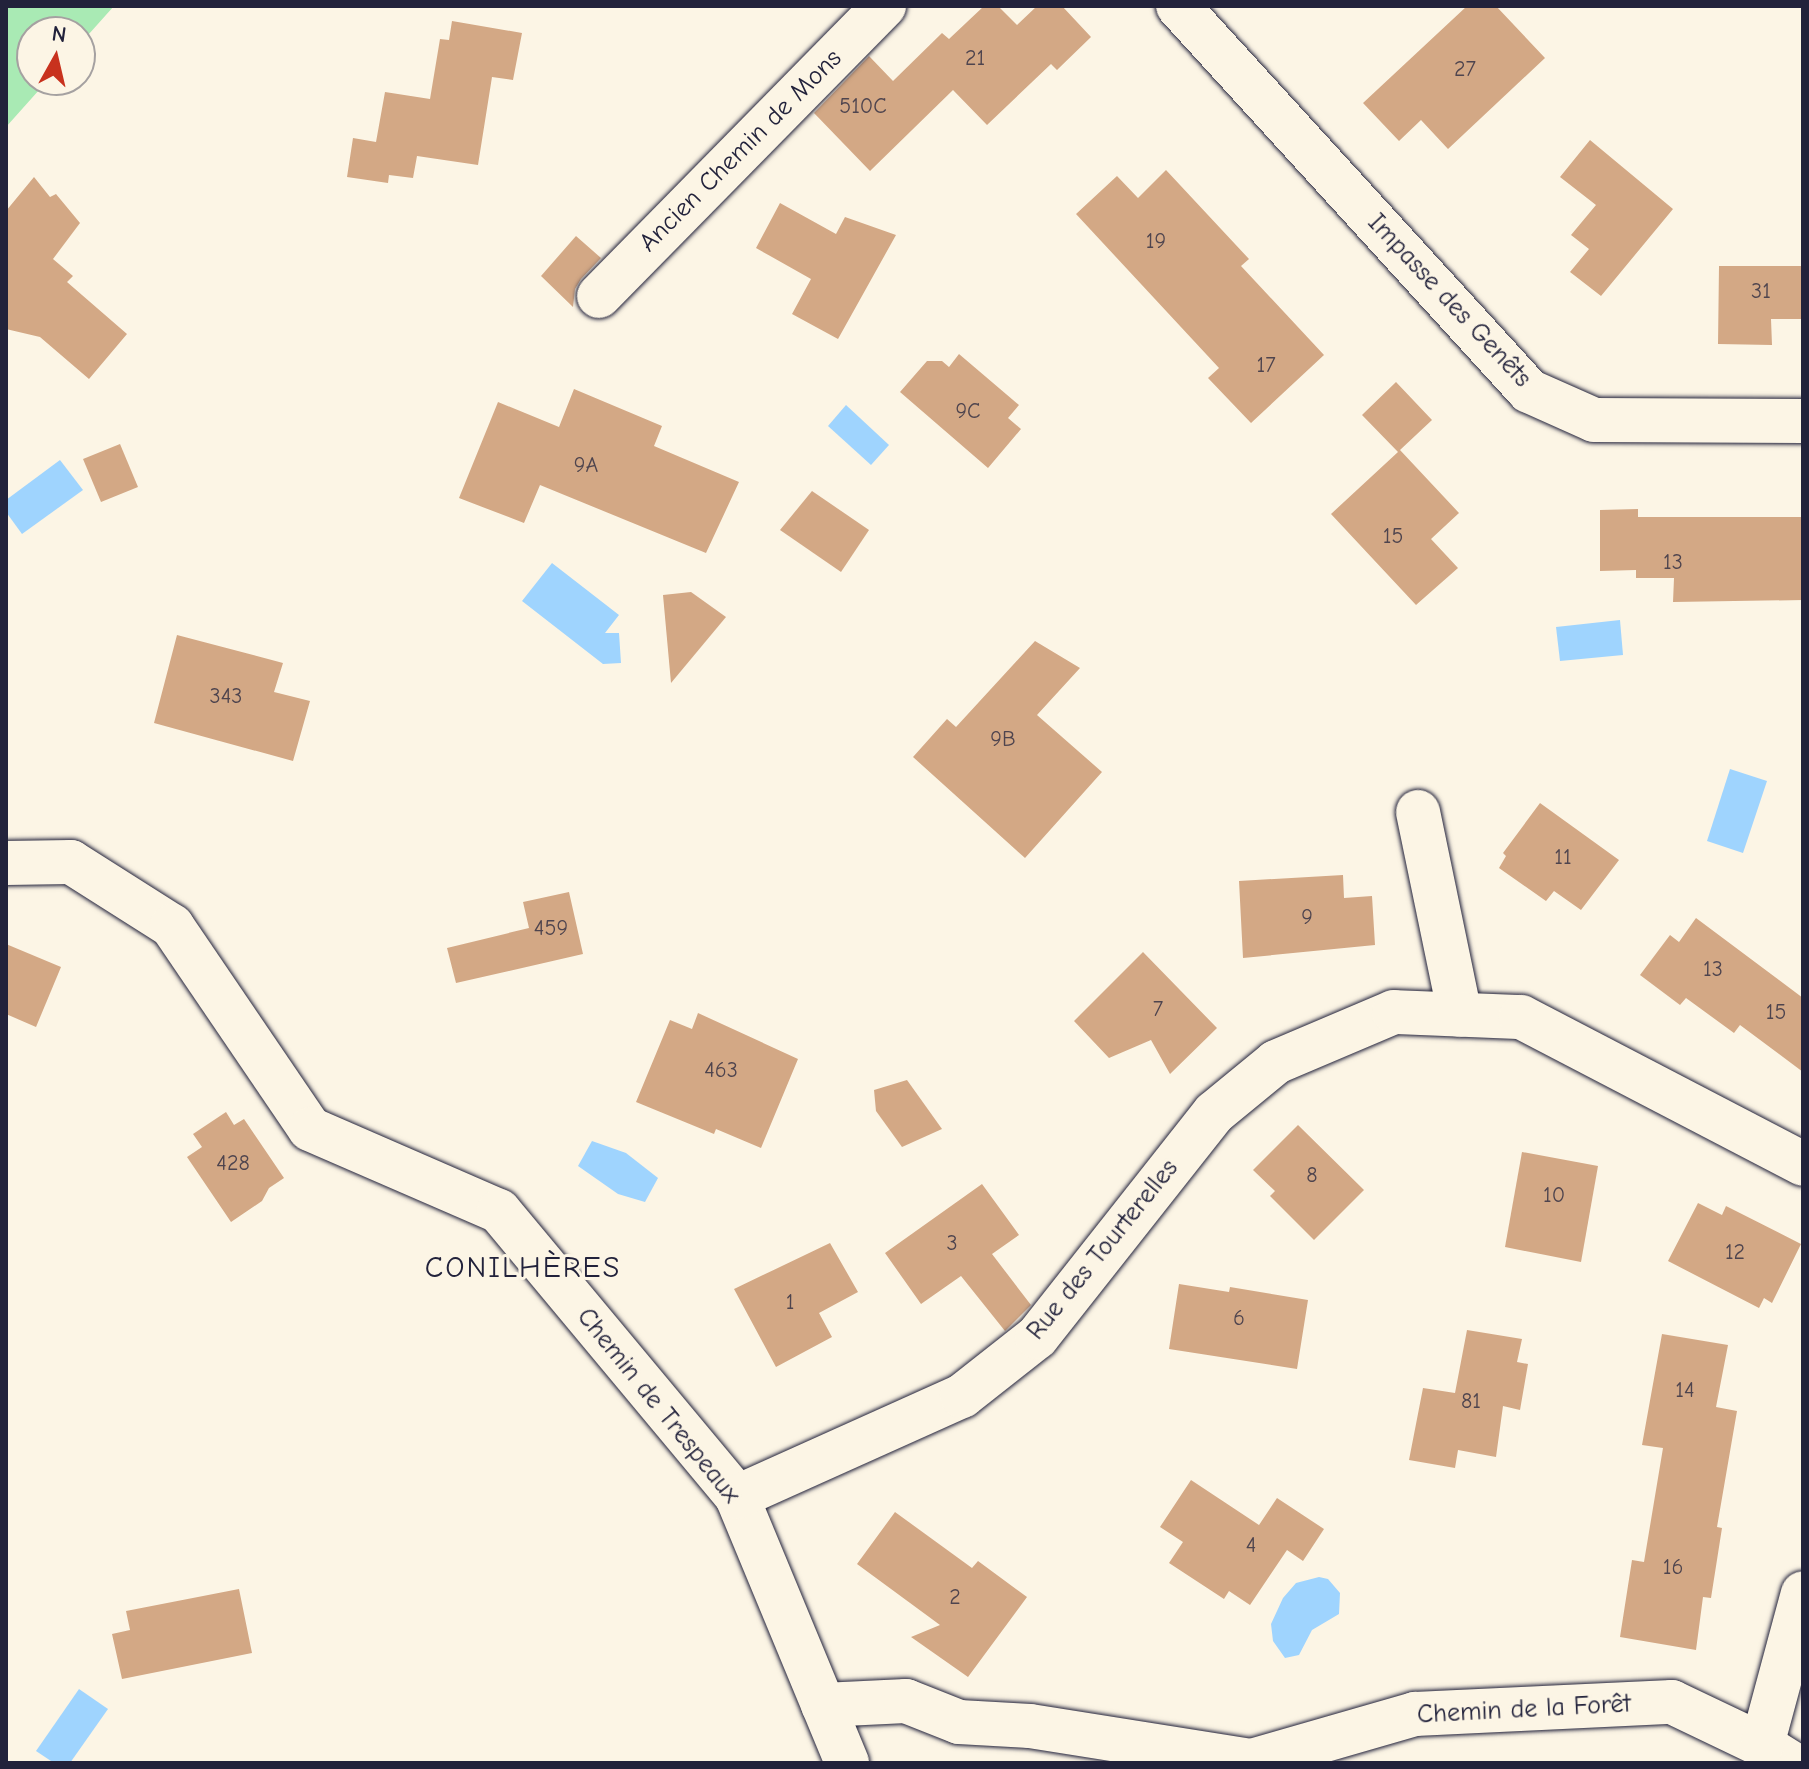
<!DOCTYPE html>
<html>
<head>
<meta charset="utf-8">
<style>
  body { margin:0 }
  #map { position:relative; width:1809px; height:1769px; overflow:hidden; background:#fcf5e5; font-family:"Comic Neue",sans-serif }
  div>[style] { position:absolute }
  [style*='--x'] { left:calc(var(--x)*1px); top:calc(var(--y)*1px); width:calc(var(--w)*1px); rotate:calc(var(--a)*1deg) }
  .green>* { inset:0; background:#a9eab4 }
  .water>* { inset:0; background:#9fd4fe }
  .building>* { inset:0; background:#d3a885 }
  .roads { filter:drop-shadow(0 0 2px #22223b) drop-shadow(0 0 2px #22223b) }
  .minor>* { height:44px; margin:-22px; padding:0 22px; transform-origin:22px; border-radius:22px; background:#fcf5e5 }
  span { translate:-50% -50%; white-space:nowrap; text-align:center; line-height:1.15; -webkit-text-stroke:6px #fcf5e5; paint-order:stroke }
  .number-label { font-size:22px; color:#4e444e }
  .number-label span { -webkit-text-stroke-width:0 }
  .street-label { font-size:26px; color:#22223b }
  .quarter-label { font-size:30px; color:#22223b; letter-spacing:2px }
  .frame { position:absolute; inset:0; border:8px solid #22223b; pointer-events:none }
  .north { position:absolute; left:16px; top:16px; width:80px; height:80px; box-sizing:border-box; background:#fcf5e5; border:2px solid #a5a1a1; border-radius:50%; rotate:8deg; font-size:22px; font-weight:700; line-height:32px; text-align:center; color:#22223b }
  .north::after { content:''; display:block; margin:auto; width:28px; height:36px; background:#c8321e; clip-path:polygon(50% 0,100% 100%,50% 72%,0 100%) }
</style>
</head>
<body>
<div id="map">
  <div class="green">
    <div style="clip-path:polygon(6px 6px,114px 6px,80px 44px,80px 32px,32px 32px,32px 80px,48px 80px,6px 127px)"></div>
  </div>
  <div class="water">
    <div style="clip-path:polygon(846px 405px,889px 445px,871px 465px,828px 426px)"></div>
    <div style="clip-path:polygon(60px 460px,83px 490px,22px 534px,6px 512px,6px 500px)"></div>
    <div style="clip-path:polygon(552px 563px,619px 615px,605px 633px,619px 633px,621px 663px,603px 664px,522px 601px)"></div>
    <div style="clip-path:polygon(1620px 620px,1623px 655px,1560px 661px,1556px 627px)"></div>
    <div style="clip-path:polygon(1730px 769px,1767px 781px,1743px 853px,1707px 841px)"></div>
    <div style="clip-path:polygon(592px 1141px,626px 1153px,658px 1178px,645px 1202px,618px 1194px,578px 1166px)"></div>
    <div style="clip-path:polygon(1319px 1577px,1328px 1579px,1340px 1593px,1339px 1614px,1312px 1630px,1299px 1655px,1285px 1658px,1273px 1641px,1271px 1624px,1283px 1598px,1296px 1583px)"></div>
    <div style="clip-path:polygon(79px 1689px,108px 1709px,70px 1763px,54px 1763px,36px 1751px)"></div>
  </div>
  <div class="building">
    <div style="clip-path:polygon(984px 6px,998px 6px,1017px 25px,1037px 6px,1062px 6px,1091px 37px,1057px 70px,1051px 64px,987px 125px,953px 90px,870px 171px,814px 113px,869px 56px,893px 81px,942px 33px,949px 39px)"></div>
    <div style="clip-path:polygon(1467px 6px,1496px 6px,1545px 58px,1448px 149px,1421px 120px,1399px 141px,1363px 103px)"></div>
    <div style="clip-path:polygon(452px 21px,522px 33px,513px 80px,492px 77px,478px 165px,417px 156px,413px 178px,389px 175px,388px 183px,347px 177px,353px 138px,376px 142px,385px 92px,430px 99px,440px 39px,449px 40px)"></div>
    <div style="clip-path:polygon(1590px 140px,1673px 209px,1601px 296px,1570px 272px,1589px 249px,1571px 235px,1596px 205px,1560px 177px)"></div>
    <div style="clip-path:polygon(1166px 170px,1249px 259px,1241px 266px,1324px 355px,1251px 423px,1208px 378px,1219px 368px,1076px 214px,1117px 176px,1138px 198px)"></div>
    <div style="clip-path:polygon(34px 177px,50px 197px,56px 194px,80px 223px,53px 259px,73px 276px,67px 282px,127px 334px,89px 379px,40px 337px,6px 329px,6px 211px)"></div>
    <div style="clip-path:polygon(780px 203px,836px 234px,845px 217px,896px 235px,838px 339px,792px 314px,811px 279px,756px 248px)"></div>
    <div style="clip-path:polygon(576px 236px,601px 258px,581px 279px,575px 289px,573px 307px,541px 276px)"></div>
    <div style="clip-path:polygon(1719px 266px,1803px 266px,1803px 319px,1771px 319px,1772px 345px,1718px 344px)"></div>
    <div style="clip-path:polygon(959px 354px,1019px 405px,1008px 418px,1021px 429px,988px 468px,900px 392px,927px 361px,942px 361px,949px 367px)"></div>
    <div style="clip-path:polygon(1396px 382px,1432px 420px,1400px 450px,1459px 513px,1431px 539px,1458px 568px,1416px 605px,1331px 514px,1398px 452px,1362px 415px)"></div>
    <div style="clip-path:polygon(574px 389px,662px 426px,654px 446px,739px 482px,706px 553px,540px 485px,524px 523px,459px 498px,498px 402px,559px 427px)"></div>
    <div style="clip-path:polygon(120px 444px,138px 487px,101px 502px,83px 459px)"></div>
    <div style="clip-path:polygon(812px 491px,869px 530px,841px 572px,780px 530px)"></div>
    <div style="clip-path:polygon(1638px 509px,1638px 517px,1803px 517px,1803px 600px,1673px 602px,1674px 578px,1636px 578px,1636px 570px,1600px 571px,1600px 510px)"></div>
    <div style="clip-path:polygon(691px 592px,726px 617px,671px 683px,663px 595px)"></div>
    <div style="clip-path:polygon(177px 635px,283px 663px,274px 692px,310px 701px,293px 761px,154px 723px)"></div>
    <div style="clip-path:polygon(1035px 641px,1080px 668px,1037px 715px,1102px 772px,1025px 858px,913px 757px,947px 719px,956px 727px)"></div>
    <div style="clip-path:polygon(1540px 803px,1619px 860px,1581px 910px,1554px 891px,1546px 901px,1499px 868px,1506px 856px,1503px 853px)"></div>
    <div style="clip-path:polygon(1343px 875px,1344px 898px,1372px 896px,1375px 945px,1243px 958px,1239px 881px)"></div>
    <div style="clip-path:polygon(569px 892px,583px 954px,456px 983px,447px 948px,529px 928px,523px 902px)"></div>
    <div style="clip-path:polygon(1696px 918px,1803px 998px,1803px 1072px,1740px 1025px,1734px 1033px,1686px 998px,1680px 1005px,1640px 975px,1670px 935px,1679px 942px)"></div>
    <div style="clip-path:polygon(6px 944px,61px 967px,36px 1027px,6px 1014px)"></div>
    <div style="clip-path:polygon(1143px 952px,1217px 1028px,1170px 1074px,1151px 1040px,1109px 1058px,1074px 1021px)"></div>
    <div style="clip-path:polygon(698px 1013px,798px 1059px,761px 1148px,716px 1129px,714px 1134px,636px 1102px,670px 1020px,692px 1029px)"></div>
    <div style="clip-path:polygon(907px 1080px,942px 1129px,902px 1147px,876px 1111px,874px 1090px)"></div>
    <div style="clip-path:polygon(226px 1112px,234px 1125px,244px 1119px,284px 1178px,269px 1188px,262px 1201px,231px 1222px,187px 1157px,202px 1147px,193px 1134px)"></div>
    <div style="clip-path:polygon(1298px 1125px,1364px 1190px,1314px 1240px,1270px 1196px,1275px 1191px,1253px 1170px)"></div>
    <div style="clip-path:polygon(1522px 1152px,1598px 1166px,1581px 1262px,1505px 1247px)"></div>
    <div style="clip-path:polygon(982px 1184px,1019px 1235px,992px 1254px,1031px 1305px,1005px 1331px,961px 1276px,921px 1304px,885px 1253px)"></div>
    <div style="clip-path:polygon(1698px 1203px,1722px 1215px,1726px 1206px,1801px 1244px,1772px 1303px,1764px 1298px,1759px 1308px,1668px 1261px)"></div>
    <div style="clip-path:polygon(830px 1243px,858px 1292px,819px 1313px,832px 1337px,776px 1367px,734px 1289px)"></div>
    <div style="clip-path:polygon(1179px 1284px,1229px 1292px,1230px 1287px,1308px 1300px,1297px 1369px,1169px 1349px)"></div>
    <div style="clip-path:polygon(1467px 1330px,1522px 1339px,1517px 1362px,1528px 1364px,1520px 1410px,1503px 1406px,1496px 1457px,1458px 1450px,1455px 1468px,1409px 1460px,1423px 1388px,1455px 1393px)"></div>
    <div style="clip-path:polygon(1662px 1334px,1728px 1345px,1716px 1407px,1737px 1411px,1717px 1527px,1722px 1528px,1711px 1598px,1703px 1597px,1696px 1650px,1620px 1637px,1632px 1560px,1644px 1562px,1663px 1448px,1642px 1445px)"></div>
    <div style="clip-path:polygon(1191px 1480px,1259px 1525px,1277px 1498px,1324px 1529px,1303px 1561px,1287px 1550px,1250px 1605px,1229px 1591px,1224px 1599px,1169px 1563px,1183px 1542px,1160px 1527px)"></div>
    <div style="clip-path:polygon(895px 1512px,972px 1568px,978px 1561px,1027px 1597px,968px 1677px,911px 1637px,940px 1625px,857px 1564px)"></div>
    <div style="clip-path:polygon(239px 1589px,252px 1653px,122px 1679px,112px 1634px,130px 1630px,126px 1611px)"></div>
  </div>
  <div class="roads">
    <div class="minor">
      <div style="--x:1178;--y:6;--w:521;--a:47.64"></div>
      <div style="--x:1529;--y:391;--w:71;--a:24"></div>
      <div style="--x:1594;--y:420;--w:209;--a:0.3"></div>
      <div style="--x:599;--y:296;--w:407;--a:-45.5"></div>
      <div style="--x:1418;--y:812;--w:207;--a:78.3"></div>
      <div style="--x:6;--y:863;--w:65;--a:-0.9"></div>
      <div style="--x:71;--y:862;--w:120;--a:32.4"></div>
      <div style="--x:172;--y:926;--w:245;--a:55.8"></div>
      <div style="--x:310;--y:1129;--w:206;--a:23.5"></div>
      <div style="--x:499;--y:1211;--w:372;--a:50.2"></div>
      <div style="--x:737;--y:1497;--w:288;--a:67.5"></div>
      <div style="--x:737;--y:1497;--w:247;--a:-24.2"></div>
      <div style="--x:962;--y:1396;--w:95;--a:-38.2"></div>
      <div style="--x:1037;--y:1337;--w:285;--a:-51.7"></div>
      <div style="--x:1214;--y:1113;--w:80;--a:-39.4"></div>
      <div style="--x:1276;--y:1062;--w:128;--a:-23"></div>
      <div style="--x:1394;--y:1012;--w:127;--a:2.3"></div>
      <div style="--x:1521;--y:1017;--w:318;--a:27.5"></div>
      <div style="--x:823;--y:1705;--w:83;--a:-2.8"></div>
      <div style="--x:906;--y:1701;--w:57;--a:21.6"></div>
      <div style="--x:959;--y:1722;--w:71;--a:3.2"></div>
      <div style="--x:1030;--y:1726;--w:225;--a:9"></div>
      <div style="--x:1252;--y:1761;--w:170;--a:-16.1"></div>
      <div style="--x:1415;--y:1714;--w:257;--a:-2.7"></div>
      <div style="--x:1672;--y:1702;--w:100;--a:25.5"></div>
      <div style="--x:1762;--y:1745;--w:34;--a:32"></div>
      <div style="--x:1762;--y:1745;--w:157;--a:-74.9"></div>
    </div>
  </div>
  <div class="number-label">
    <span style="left:975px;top:59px">21</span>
    <span style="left:1465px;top:70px">27</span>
    <span style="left:863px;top:107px">510C</span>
    <span style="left:1156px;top:242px">19</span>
    <span style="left:1761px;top:292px">31</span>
    <span style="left:1266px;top:366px">17</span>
    <span style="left:968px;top:412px">9C</span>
    <span style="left:586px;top:466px">9A</span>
    <span style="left:1393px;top:537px">15</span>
    <span style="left:1673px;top:563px">13</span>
    <span style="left:226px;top:697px">343</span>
    <span style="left:1003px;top:740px">9B</span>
    <span style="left:1563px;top:858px">11</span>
    <span style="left:1307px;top:918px">9</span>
    <span style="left:551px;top:929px">459</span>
    <span style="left:1713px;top:970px">13</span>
    <span style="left:1158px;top:1010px">7</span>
    <span style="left:1776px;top:1013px">15</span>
    <span style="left:721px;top:1071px">463</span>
    <span style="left:233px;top:1164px">428</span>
    <span style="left:1312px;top:1176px">8</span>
    <span style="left:1554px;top:1196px">10</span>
    <span style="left:952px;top:1244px">3</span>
    <span style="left:1735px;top:1253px">12</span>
    <span style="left:790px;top:1303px">1</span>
    <span style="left:1239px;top:1319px">6</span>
    <span style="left:1685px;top:1391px">14</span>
    <span style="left:1471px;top:1402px">81</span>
    <span style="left:1251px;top:1546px">4</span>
    <span style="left:1673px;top:1568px">16</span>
    <span style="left:955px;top:1598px">2</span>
  </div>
  <div class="street-label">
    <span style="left:741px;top:151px;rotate:-45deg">Ancien Chemin de Mons</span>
    <span style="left:1449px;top:301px;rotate:47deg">Impasse des Genêts</span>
    <span style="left:1103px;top:1250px;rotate:-51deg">Rue des Tourterelles</span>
    <span style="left:658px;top:1406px;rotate:51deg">Chemin de Trespeaux</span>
    <span style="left:1524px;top:1710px;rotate:-3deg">Chemin de la Forêt</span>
  </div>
  <div class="quarter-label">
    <span style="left:523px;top:1268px">CONILHÈRES</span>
  </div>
  <div class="frame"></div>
  <div class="north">N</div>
</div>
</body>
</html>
